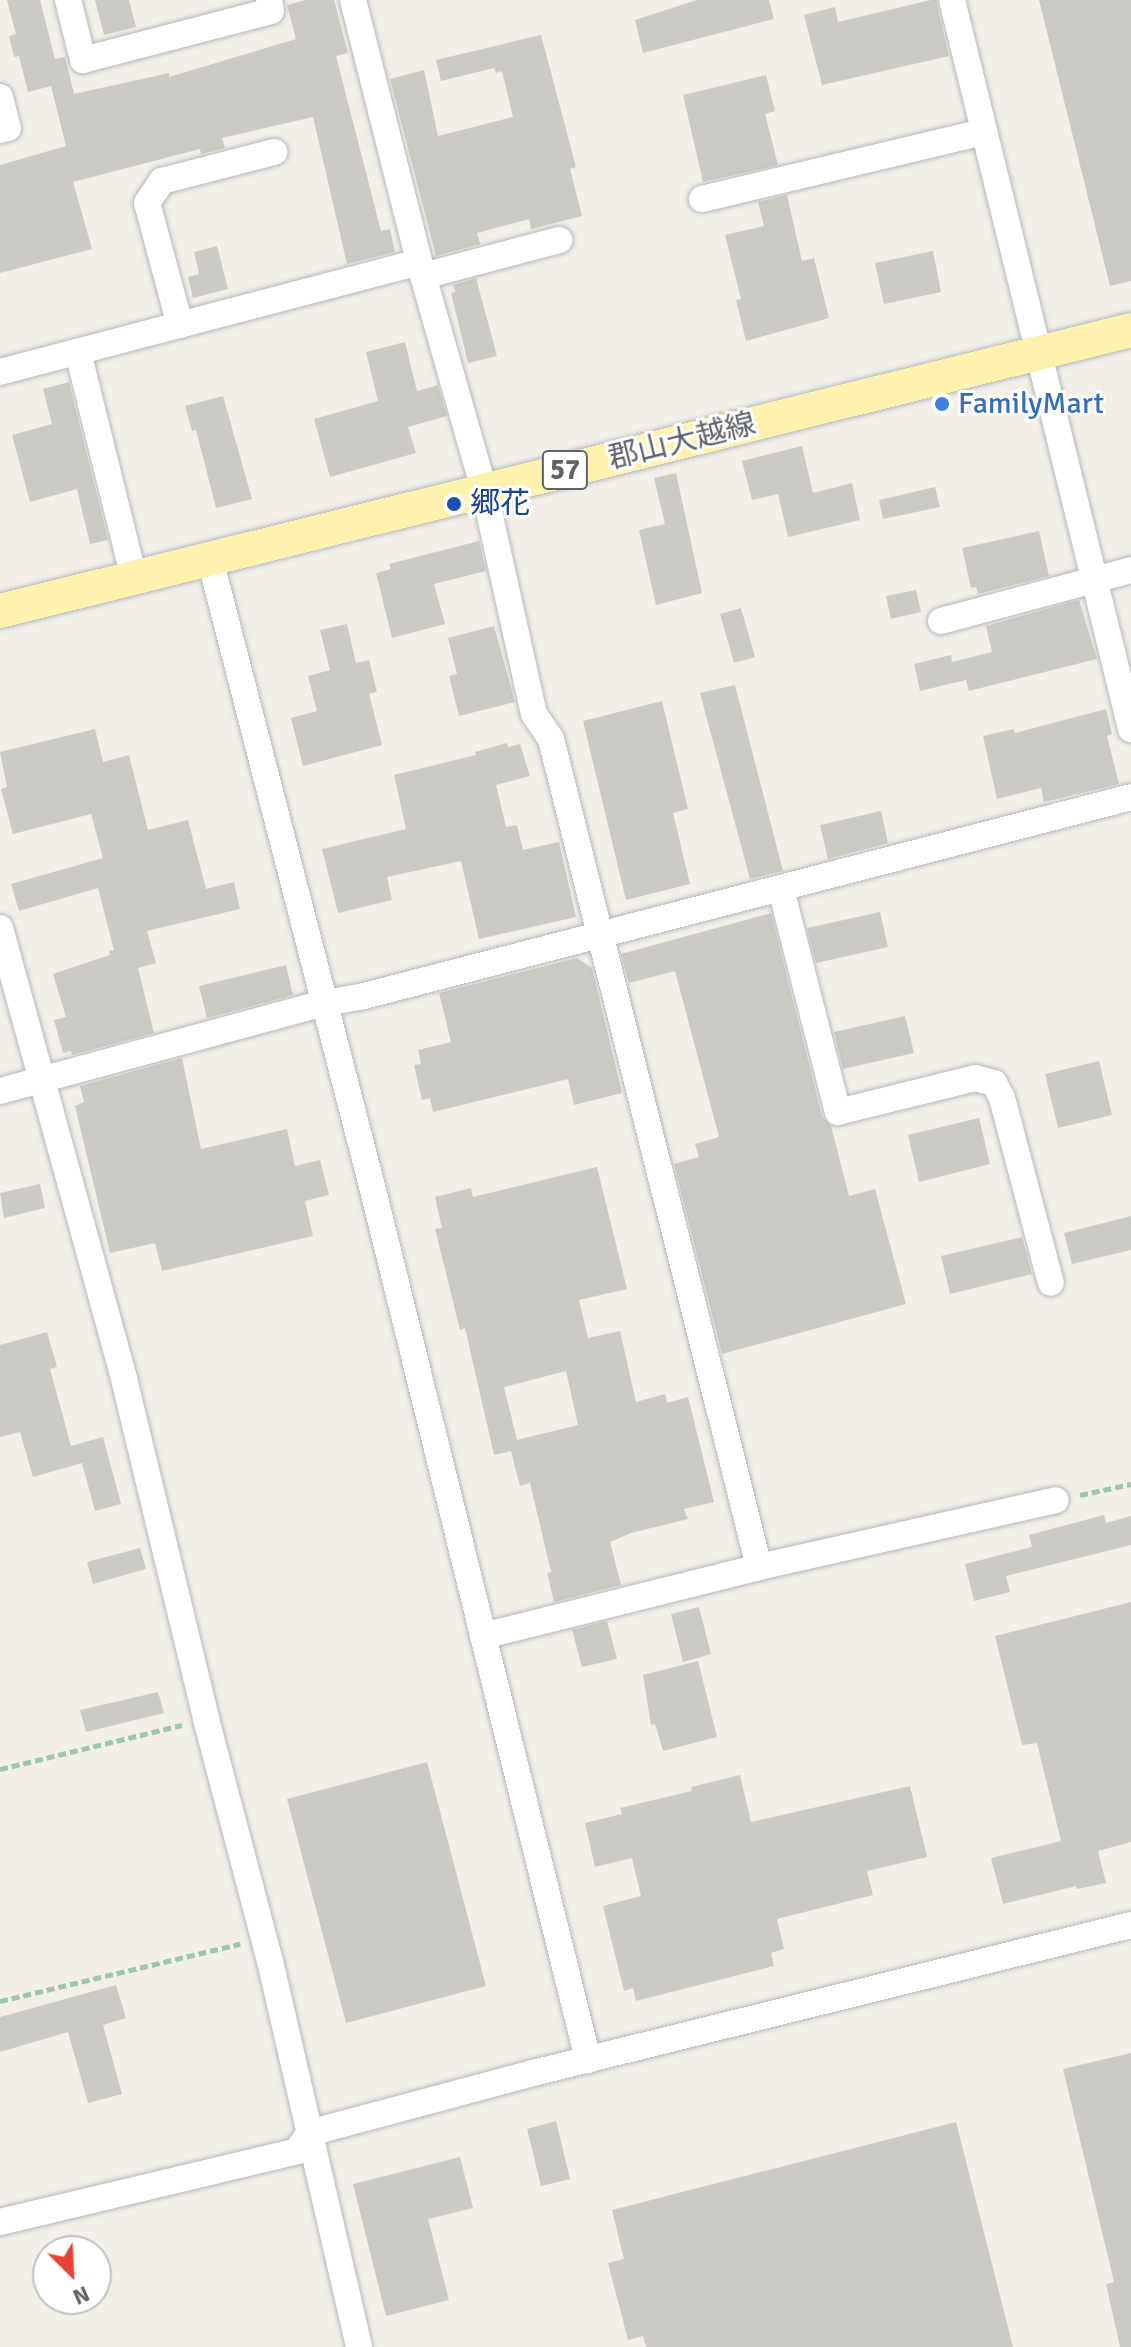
<!DOCTYPE html>
<html>
<head>
<meta charset="utf-8">
<style>
  body { margin:0 }
  #map { position:relative; width:1131px; height:2347px; overflow:hidden; background:#f1efe8; font-family:Signika,"Noto Sans JP",sans-serif }
  div>[style] { position:absolute }
  [style*='--x'] { left:calc(var(--x)*1px); top:calc(var(--y)*1px); width:calc(var(--w)*1px); rotate:calc(var(--a)*1deg) }
  .building>* { inset:0; background:#cccac5 }
  .path>* { height:5px; margin-top:-2.5px; transform-origin:0; background:repeating-linear-gradient(90deg,#9cc7a9 0 8px,transparent 0 12px) }
  .roads { filter:drop-shadow(0 0 2px #b5b8bc) drop-shadow(0 0 2px #b5b8bc) }
  .minor>* { height:26px; margin:-13px; padding:0 13px; transform-origin:13px; border-radius:13px; background:#fff }
  .major>* { height:34px; margin:-17px; padding:0 17px; transform-origin:17px; border-radius:17px; background:#fff2af }
  .dots>* { width:22px; height:22px; translate:-50% -50%; box-sizing:border-box; border:4px solid #fff; border-radius:50% }
  span { translate:-50% -50%; white-space:nowrap; text-align:center; line-height:1.15; -webkit-text-stroke:6px #fff; paint-order:stroke }
  .shield-label span { padding:2px 6px; background:#fff; border:2px solid; border-radius:6px; -webkit-text-stroke-width:0 }
  .shield-label { font-size:28px; color:#5f6368; font-weight:700 }
  .shop-label { font-size:30px; color:#366cbe }
  .left { translate:0 -50%; text-align:left }
  .street-label { font-size:30px; color:#5f6368 }
  .transit-label { font-size:30px; color:#164399 }
  .north { position:absolute; left:32px; top:2235px; width:80px; height:80px; box-sizing:border-box; background:#fff; border:2px solid #bfc1c3; border-radius:50%; rotate:156deg; font-size:22px; font-weight:700; line-height:32px; text-align:center; color:#5f6368 }
  .north::after { content:''; display:block; margin:auto; width:28px; height:36px; background:#ea4335; clip-path:polygon(50% 0,100% 100%,50% 72%,0 100%) }
</style>
</head>
<body>
<div id="map">
  <div class="building">
    <div style="clip-path:polygon(7px 0,40px 0,55px 59px,65px 57px,74px 94px,169px 73px,169px 77px,296px 39px,287px 5px,306px 0,334px 0,348px 53px,336px 56px,381px 231px,390px 229px,395px 252px,347px 264px,313px 117px,222px 138px,225px 148px,201px 154px,200px 149px,73px 182px,92px 249px,0 273px,0 165px,66px 146px,51px 86px,28px 92px,19px 56px,14px 57px,9px 36px,16px 34px)"></div>
    <div style="clip-path:polygon(95px 0,129px 0,136px 27px,104px 35px)"></div>
    <div style="clip-path:polygon(697px 0,769px 0,774px 19px,643px 53px,635px 20px)"></div>
    <div style="clip-path:polygon(931px 0,936px 0,949px 56px,822px 85px,804px 15px,835px 7px,838px 22px)"></div>
    <div style="clip-path:polygon(1039px 0,1131px 0,1131px 281px,1110px 286px)"></div>
    <div style="clip-path:polygon(541px 35px,576px 167px,570px 169px,582px 216px,531px 229px,529px 219px,477px 233px,480px 244px,436px 256px,390px 79px,424px 70px,438px 136px,513px 117px,502px 71px,496px 73px,494px 68px,441px 81px,436px 60px)"></div>
    <div style="clip-path:polygon(766px 75px,775px 111px,765px 114px,778px 165px,703px 182px,683px 95px)"></div>
    <div style="clip-path:polygon(787px 195px,802px 261px,814px 258px,829px 318px,746px 341px,736px 300px,741px 299px,725px 235px,764px 226px,758px 202px)"></div>
    <div style="clip-path:polygon(217px 246px,228px 289px,193px 298px,188px 277px,199px 274px,194px 252px)"></div>
    <div style="clip-path:polygon(933px 251px,941px 292px,884px 304px,875px 263px)"></div>
    <div style="clip-path:polygon(476px 278px,497px 356px,468px 363px,451px 293px,455px 292px,453px 285px)"></div>
    <div style="clip-path:polygon(405px 342px,417px 391px,438px 385px,447px 416px,408px 427px,416px 453px,330px 477px,314px 419px,378px 401px,366px 352px)"></div>
    <div style="clip-path:polygon(69px 382px,108px 540px,90px 544px,77px 489px,30px 502px,12px 435px,52px 424px,43px 389px)"></div>
    <div style="clip-path:polygon(223px 396px,252px 499px,216px 508px,196px 430px,192px 431px,185px 406px)"></div>
    <div style="clip-path:polygon(802px 446px,813px 493px,852px 483px,860px 520px,788px 537px,778px 494px,752px 500px,742px 461px)"></div>
    <div style="clip-path:polygon(676px 473px,702px 593px,656px 605px,639px 530px,665px 524px,654px 478px)"></div>
    <div style="clip-path:polygon(935px 487px,940px 507px,883px 519px,879px 500px)"></div>
    <div style="clip-path:polygon(1039px 531px,1049px 576px,978px 594px,976px 587px,971px 588px,962px 548px)"></div>
    <div style="clip-path:polygon(479px 541px,486px 571px,434px 584px,445px 624px,392px 638px,376px 573px,391px 569px,389px 564px)"></div>
    <div style="clip-path:polygon(916px 590px,921px 612px,891px 619px,886px 596px)"></div>
    <div style="clip-path:polygon(1079px 600px,1097px 659px,969px 691px,966px 680px,920px 691px,914px 664px,951px 655px,952px 662px,992px 652px,986px 626px)"></div>
    <div style="clip-path:polygon(741px 608px,755px 657px,734px 663px,720px 614px)"></div>
    <div style="clip-path:polygon(347px 624px,356px 663px,369px 660px,377px 692px,369px 694px,382px 745px,303px 766px,291px 718px,317px 711px,308px 676px,330px 670px,320px 630px)"></div>
    <div style="clip-path:polygon(494px 626px,515px 702px,459px 716px,449px 676px,457px 674px,448px 638px)"></div>
    <div style="clip-path:polygon(735px 685px,783px 871px,750px 879px,700px 693px)"></div>
    <div style="clip-path:polygon(662px 701px,688px 809px,673px 813px,690px 884px,626px 900px,583px 721px)"></div>
    <div style="clip-path:polygon(1106px 709px,1112px 734px,1107px 736px,1119px 784px,1044px 802px,1041px 788px,997px 799px,983px 736px,1014px 729px,1015px 733px)"></div>
    <div style="clip-path:polygon(95px 729px,103px 762px,129px 755px,148px 830px,188px 820px,206px 889px,234px 882px,240px 909px,147px 931px,156px 963px,138px 968px,154px 1033px,72px 1055px,71px 1051px,63px 1053px,54px 1020px,66px 1017px,53px 974px,110px 955px,109px 951px,114px 950px,98px 888px,19px 911px,11px 884px,103px 858px,91px 814px,13px 834px,1px 789px,7px 787px,0 752px)"></div>
    <div style="clip-path:polygon(507px 743px,508px 747px,520px 744px,530px 776px,496px 785px,506px 827px,517px 825px,523px 850px,559px 842px,576px 917px,479px 939px,461px 861px,387px 877px,392px 900px,338px 913px,322px 849px,406px 829px,394px 775px,476px 755px,475px 752px)"></div>
    <div style="clip-path:polygon(881px 811px,888px 843px,828px 859px,820px 825px)"></div>
    <div style="clip-path:polygon(880px 912px,888px 947px,816px 963px,807px 928px)"></div>
    <div style="clip-path:polygon(771px 913px,822px 1116px,831px 1126px,849px 1196px,875px 1189px,906px 1304px,722px 1354px,674px 1164px,699px 1157px,695px 1144px,719px 1137px,675px 971px,629px 983px,621px 954px)"></div>
    <div style="clip-path:polygon(577px 958px,592px 968px,622px 1093px,574px 1105px,568px 1079px,433px 1112px,430px 1098px,422px 1100px,414px 1065px,421px 1064px,418px 1050px,451px 1042px,439px 993px)"></div>
    <div style="clip-path:polygon(286px 965px,293px 995px,207px 1018px,199px 986px)"></div>
    <div style="clip-path:polygon(905px 1016px,914px 1053px,843px 1069px,834px 1032px)"></div>
    <div style="clip-path:polygon(182px 1058px,201px 1149px,287px 1129px,295px 1166px,320px 1160px,329px 1195px,305px 1201px,313px 1236px,162px 1271px,155px 1243px,110px 1253px,75px 1106px,84px 1102px,80px 1086px)"></div>
    <div style="clip-path:polygon(1099px 1061px,1112px 1115px,1058px 1128px,1045px 1074px)"></div>
    <div style="clip-path:polygon(979px 1118px,990px 1164px,919px 1182px,908px 1135px)"></div>
    <div style="clip-path:polygon(evenodd,597px 1167px,627px 1289px,579px 1300px,588px 1338px,620px 1331px,636px 1402px,665px 1394px,667px 1403px,688px 1397px,714px 1502px,684px 1509px,688px 1519px,631px 1533px,610px 1542px,621px 1585px,554px 1602px,547px 1573px,551px 1572px,530px 1483px,520px 1486px,511px 1451px,494px 1455px,465px 1328px,460px 1330px,435px 1229px,442px 1228px,435px 1197px,471px 1188px,473px 1197px,597px 1167px,566px 1371px,578px 1425px,517px 1440px,504px 1387px,566px 1371px)"></div>
    <div style="clip-path:polygon(40px 1184px,45px 1208px,4px 1218px,0 1193px)"></div>
    <div style="clip-path:polygon(1131px 1216px,1131px 1250px,1072px 1264px,1064px 1233px)"></div>
    <div style="clip-path:polygon(1022px 1237px,1032px 1274px,950px 1294px,941px 1256px)"></div>
    <div style="clip-path:polygon(47px 1332px,57px 1367px,50px 1369px,71px 1446px,103px 1437px,121px 1504px,95px 1511px,82px 1463px,33px 1477px,20px 1432px,0 1437px,0 1345px)"></div>
    <div style="clip-path:polygon(1104px 1515px,1106px 1523px,1131px 1516px,1131px 1545px,1006px 1576px,1010px 1592px,974px 1601px,965px 1564px,1032px 1547px,1029px 1535px)"></div>
    <div style="clip-path:polygon(140px 1548px,146px 1569px,93px 1584px,87px 1562px)"></div>
    <div style="clip-path:polygon(1131px 1602px,1131px 1842px,1098px 1851px,1106px 1883px,1077px 1889px,1076px 1886px,1003px 1904px,991px 1858px,1061px 1841px,1037px 1743px,1022px 1745px,995px 1636px)"></div>
    <div style="clip-path:polygon(699px 1607px,711px 1654px,683px 1662px,671px 1614px)"></div>
    <div style="clip-path:polygon(607px 1621px,617px 1659px,582px 1667px,572px 1630px)"></div>
    <div style="clip-path:polygon(698px 1661px,717px 1737px,663px 1751px,655px 1724px,651px 1725px,643px 1675px)"></div>
    <div style="clip-path:polygon(158px 1692px,164px 1713px,86px 1732px,80px 1710px)"></div>
    <div style="clip-path:polygon(427px 1762px,486px 1986px,346px 2023px,287px 1799px)"></div>
    <div style="clip-path:polygon(740px 1775px,751px 1822px,910px 1786px,927px 1857px,867px 1871px,873px 1895px,777px 1919px,784px 1949px,771px 1953px,774px 1966px,636px 2001px,633px 1988px,624px 1991px,603px 1906px,641px 1896px,632px 1858px,595px 1867px,585px 1823px,622px 1814px,620px 1808px,692px 1791px,691px 1787px)"></div>
    <div style="clip-path:polygon(116px 1985px,126px 2018px,103px 2025px,122px 2094px,88px 2103px,68px 2032px,0 2052px,0 2017px)"></div>
    <div style="clip-path:polygon(1131px 2053px,1131px 2347px,1120px 2347px,1106px 2284px,1114px 2282px,1063px 2069px)"></div>
    <div style="clip-path:polygon(556px 2121px,570px 2179px,541px 2186px,527px 2129px)"></div>
    <div style="clip-path:polygon(956px 2122px,1013px 2347px,646px 2347px,643px 2336px,628px 2340px,608px 2263px,624px 2259px,612px 2210px)"></div>
    <div style="clip-path:polygon(460px 2157px,473px 2208px,428px 2219px,449px 2300px,386px 2316px,353px 2184px)"></div>
  </div>
  <div class="path">
    <div style="--x:1080;--y:1495;--w:52;--a:-12.2"></div>
    <div style="--x:0;--y:1769;--w:187;--a:-13.6"></div>
    <div style="--x:0;--y:2001;--w:247;--a:-13.4"></div>
  </div>
  <div class="roads">
    <div class="minor">
      <div style="--x:68;--y:0;--w:62;--a:76"></div>
      <div style="--x:83;--y:60;--w:194;--a:-14.6"></div>
      <div style="--x:271;--y:11;--w:11;--a:-100"></div>
      <div style="--x:353;--y:0;--w:273;--a:75.8"></div>
      <div style="--x:420;--y:265;--w:233;--a:74.1"></div>
      <div style="--x:484;--y:489;--w:230;--a:77.5"></div>
      <div style="--x:534;--y:714;--w:30;--a:56"></div>
      <div style="--x:551;--y:739;--w:854;--a:75.9"></div>
      <div style="--x:952;--y:0;--w:751;--a:76.2"></div>
      <div style="--x:0;--y:97;--w:32;--a:76"></div>
      <div style="--x:8;--y:128;--w:8;--a:166"></div>
      <div style="--x:702;--y:199;--w:289;--a:-13.4"></div>
      <div style="--x:423;--y:276;--w:141;--a:-14.8"></div>
      <div style="--x:180;--y:325;--w:126;--a:-105.1"></div>
      <div style="--x:147;--y:203;--w:27;--a:-56"></div>
      <div style="--x:162;--y:181;--w:116;--a:-14.5"></div>
      <div style="--x:78;--y:352;--w:233;--a:76.1"></div>
      <div style="--x:0;--y:372;--w:433;--a:-14.7"></div>
      <div style="--x:210;--y:559;--w:660;--a:75.52"></div>
      <div style="--x:375;--y:1198;--w:888;--a:76.12"></div>
      <div style="--x:941;--y:621;--w:197;--a:-15"></div>
      <div style="--x:781;--y:889;--w:230;--a:75.7"></div>
      <div style="--x:838;--y:1112;--w:141;--a:-13.9"></div>
      <div style="--x:975;--y:1078;--w:20;--a:15"></div>
      <div style="--x:994;--y:1083;--w:17;--a:62"></div>
      <div style="--x:1002;--y:1098;--w:191;--a:75.2"></div>
      <div style="--x:0;--y:928;--w:468;--a:74.6"></div>
      <div style="--x:124;--y:1379;--w:350;--a:76.4"></div>
      <div style="--x:206;--y:1719;--w:250;--a:75.2"></div>
      <div style="--x:270;--y:1961;--w:396;--a:77"></div>
      <div style="--x:0;--y:1091;--w:337;--a:-15.2"></div>
      <div style="--x:325;--y:1003;--w:40;--a:-10"></div>
      <div style="--x:364;--y:996;--w:792;--a:-14.54"></div>
      <div style="--x:483;--y:1636;--w:284;--a:-14"></div>
      <div style="--x:759;--y:1567;--w:304;--a:-12.7"></div>
      <div style="--x:0;--y:2222;--w:305;--a:-13.4"></div>
      <div style="--x:297;--y:2151;--w:22;--a:-56"></div>
      <div style="--x:309;--y:2133;--w:232;--a:-15"></div>
      <div style="--x:533;--y:2073;--w:616;--a:-13.9"></div>
    </div>
    <div class="major">
      <div style="--x:0;--y:611;--w:1165;--a:-13.95"></div>
    </div>
  </div>
  <div class="dots">
    <div style="left:942px;top:404px;background:#3f7fe0"></div>
    <div style="left:454px;top:504px;background:#1a4fb4"></div>
  </div>
  <div class="shield-label">
    <span style="left:565px;top:470px">57</span>
  </div>
  <div class="shop-label">
    <span class="left" style="left:958px;top:404px">FamilyMart</span>
  </div>
  <div class="street-label">
    <span style="left:682px;top:442px;rotate:-14deg">郡山大越線</span>
  </div>
  <div class="transit-label">
    <span class="left" style="left:470px;top:504px">郷花</span>
  </div>
  <div class="north">N</div>
</div>
</body>
</html>
